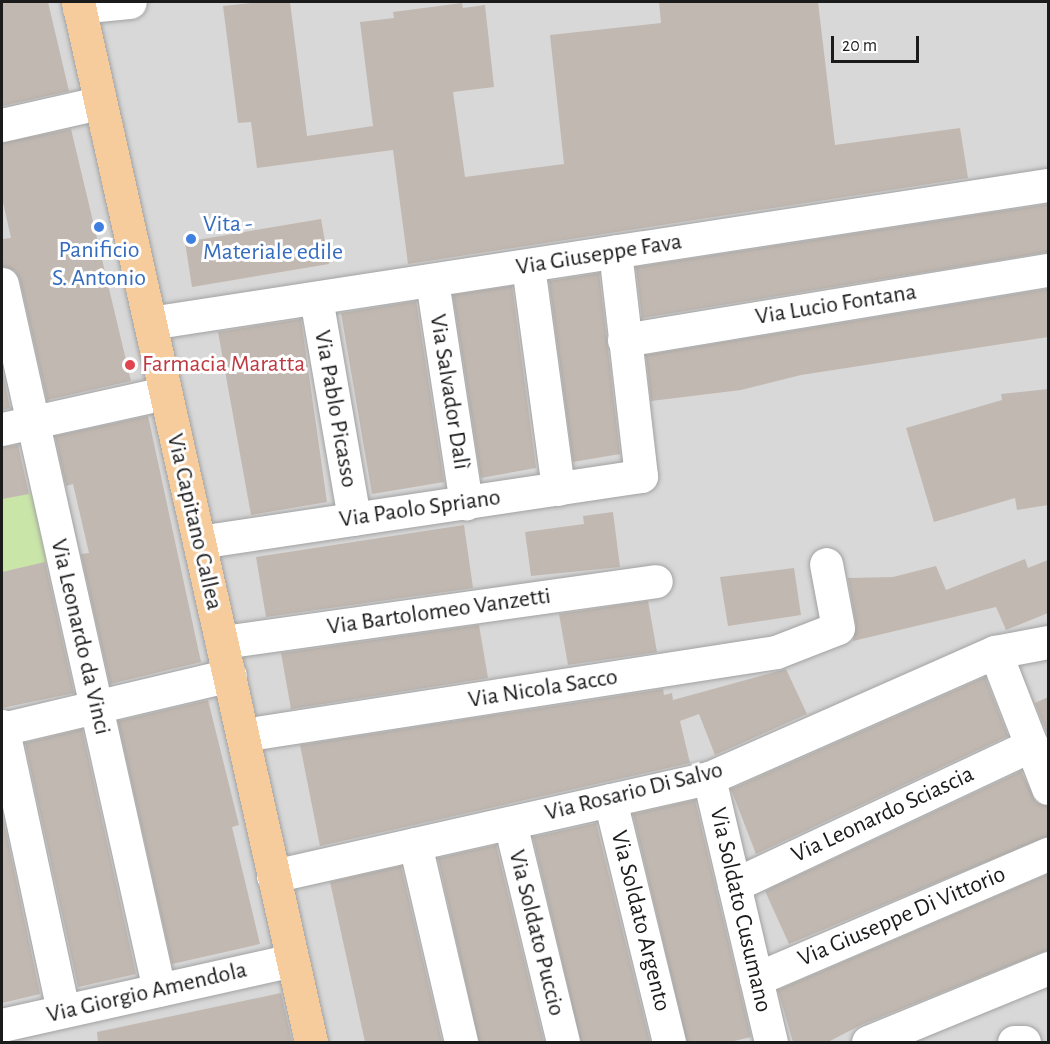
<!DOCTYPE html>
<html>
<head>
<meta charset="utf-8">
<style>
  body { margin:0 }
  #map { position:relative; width:1050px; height:1044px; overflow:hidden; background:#ece8e1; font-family:"Alegreya Sans",sans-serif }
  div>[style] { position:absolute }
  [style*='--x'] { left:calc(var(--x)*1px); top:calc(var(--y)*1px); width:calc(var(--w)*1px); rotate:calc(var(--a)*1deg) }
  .residential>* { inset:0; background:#d9d8d8 }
  .grass>* { inset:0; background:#c9e5a8 }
  .building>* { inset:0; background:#c1b8b1 }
  .roads { filter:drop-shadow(0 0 2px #a2a2a2) drop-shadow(0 0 2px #a2a2a2) }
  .minor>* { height:33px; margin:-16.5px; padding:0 16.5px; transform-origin:16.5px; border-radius:16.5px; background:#fff }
  .major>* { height:33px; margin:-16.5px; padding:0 16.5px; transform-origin:16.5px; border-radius:16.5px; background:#f7cc9c }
  .dots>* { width:16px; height:16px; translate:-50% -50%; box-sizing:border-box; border:3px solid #fff; border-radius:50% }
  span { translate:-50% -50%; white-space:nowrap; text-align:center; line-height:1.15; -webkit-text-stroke:6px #fff; paint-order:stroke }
  .shop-label { font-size:24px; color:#366cbe }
  .left { translate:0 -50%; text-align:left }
  .street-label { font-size:24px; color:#1b1b1b }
  .health-label { font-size:24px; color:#be3a42 }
  .frame { position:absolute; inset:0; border:3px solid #1b1b1b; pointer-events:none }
  .scale { position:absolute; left:831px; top:36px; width:88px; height:27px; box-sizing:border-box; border:3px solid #1b1b1b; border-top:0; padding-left:8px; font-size:18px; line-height:21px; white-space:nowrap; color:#1b1b1b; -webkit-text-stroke:4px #fff; paint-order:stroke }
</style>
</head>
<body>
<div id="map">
  <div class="residential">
    <div style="clip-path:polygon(2px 2px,1048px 2px,1048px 1042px,2px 1042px)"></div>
  </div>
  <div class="grass">
    <div style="clip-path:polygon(41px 491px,57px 560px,2px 572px,2px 499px)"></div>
  </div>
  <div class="building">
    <div style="clip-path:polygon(2px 2px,48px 2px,69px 91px,2px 106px)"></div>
    <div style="clip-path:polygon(260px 2px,290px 2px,307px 136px,373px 126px,360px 22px,394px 18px,393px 12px,462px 3px,463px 8px,485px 5px,494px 87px,453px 92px,465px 177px,564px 164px,550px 35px,661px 23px,659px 2px,818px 2px,835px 145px,960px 128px,968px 178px,408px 264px,393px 150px,257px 168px,251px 122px,238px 123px,223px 6px)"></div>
    <div style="clip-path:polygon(71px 129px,131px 381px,47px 400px,20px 280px,15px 271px,2px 266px,2px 239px,11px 238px,2px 198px,2px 143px)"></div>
    <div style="clip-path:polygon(1048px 204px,1048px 252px,642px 318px,636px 267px)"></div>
    <div style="clip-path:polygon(321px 219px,329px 264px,192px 287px,185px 242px)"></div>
    <div style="clip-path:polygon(599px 273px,620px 454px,573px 462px,549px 281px)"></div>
    <div style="clip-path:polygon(512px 286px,536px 468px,481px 478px,453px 295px)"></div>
    <div style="clip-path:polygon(1047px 289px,1048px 337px,801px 375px,741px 390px,651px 401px,646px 355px)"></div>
    <div style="clip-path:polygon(416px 301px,444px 482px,372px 494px,341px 313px)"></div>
    <div style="clip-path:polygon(301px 319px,327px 502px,251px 515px,218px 332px)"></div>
    <div style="clip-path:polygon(2px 368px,10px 408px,2px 410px)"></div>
    <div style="clip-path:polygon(1048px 389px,1048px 505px,1017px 510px,1015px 498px,934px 522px,906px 428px,1002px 400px,1001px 394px)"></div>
    <div style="clip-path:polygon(148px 416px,201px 662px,110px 684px,81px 554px,89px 553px,73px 484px,66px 486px,55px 436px)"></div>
    <div style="clip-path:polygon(18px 445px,29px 494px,2px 499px,2px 447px)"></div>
    <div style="clip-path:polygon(613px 512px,620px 567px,531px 576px,525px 532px,584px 524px,583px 516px)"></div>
    <div style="clip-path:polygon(464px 525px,473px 588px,266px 617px,256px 557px)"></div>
    <div style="clip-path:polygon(1025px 559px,1028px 568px,1048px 560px,1048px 613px,1006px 630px,996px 607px,853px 641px,856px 625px,848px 578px,893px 577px,936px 566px,946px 590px)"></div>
    <div style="clip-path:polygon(45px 562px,74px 693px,2px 708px,2px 572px)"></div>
    <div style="clip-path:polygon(794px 568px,801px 615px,728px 626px,720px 577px)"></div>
    <div style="clip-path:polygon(648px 601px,657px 652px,568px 665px,559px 614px)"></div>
    <div style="clip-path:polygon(479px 625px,488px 678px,291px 709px,281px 653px)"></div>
    <div style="clip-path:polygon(786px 669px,807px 714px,715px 755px,699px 714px,680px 721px,690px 763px,320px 846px,300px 745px,663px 689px,664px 695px,672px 693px,673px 700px)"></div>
    <div style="clip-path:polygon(985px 677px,1008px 736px,756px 854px,731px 789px)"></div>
    <div style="clip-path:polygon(1048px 697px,1048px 736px,1035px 703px)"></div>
    <div style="clip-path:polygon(208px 700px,239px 825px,232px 827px,260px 944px,172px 964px,118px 721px)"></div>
    <div style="clip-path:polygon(82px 729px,136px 974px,78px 987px,25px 743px)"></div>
    <div style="clip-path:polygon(1021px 771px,1036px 802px,1048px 806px,1048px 836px,789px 944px,765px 891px)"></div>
    <div style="clip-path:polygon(695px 800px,751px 1037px,730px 1042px,687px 1042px,633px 814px)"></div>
    <div style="clip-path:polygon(2px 813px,40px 994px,2px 1003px)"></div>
    <div style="clip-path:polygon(596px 823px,650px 1042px,581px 1042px,533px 837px)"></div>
    <div style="clip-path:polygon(496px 845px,544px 1042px,479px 1042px,438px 858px)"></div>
    <div style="clip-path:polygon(401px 866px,442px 1042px,365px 1042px,330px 882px)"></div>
    <div style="clip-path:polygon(1048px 874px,1048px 950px,861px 1025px,828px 1042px,793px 1042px,778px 990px)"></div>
    <div style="clip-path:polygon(281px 993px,292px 1042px,98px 1042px,97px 1032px)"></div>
  </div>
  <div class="roads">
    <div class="minor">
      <div style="--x:79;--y:7;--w:51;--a:-5.6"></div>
      <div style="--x:2;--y:125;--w:99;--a:-12.8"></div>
      <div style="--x:528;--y:266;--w:225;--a:82.3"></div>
      <div style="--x:432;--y:281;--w:225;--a:81.3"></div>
      <div style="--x:2;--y:284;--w:723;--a:77.46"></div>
      <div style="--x:316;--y:298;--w:224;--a:80.2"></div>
      <div style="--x:150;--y:323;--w:909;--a:-8.74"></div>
      <div style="--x:624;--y:340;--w:430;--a:-9.4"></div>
      <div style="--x:2;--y:429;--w:166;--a:-12.5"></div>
      <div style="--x:199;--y:542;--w:447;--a:-8.5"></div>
      <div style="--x:641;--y:476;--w:226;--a:-96.6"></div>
      <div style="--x:223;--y:642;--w:437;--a:-8"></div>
      <div style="--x:995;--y:652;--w:146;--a:68.7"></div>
      <div style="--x:2;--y:726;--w:291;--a:77.9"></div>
      <div style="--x:2;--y:729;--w:234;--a:-13.3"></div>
      <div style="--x:243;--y:735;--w:539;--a:-8.85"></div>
      <div style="--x:776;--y:652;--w:66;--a:-21.2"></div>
      <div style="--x:838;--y:628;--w:65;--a:-100.6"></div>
      <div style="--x:709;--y:778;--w:271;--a:76.8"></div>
      <div style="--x:610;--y:800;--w:249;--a:76.3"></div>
      <div style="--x:510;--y:823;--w:225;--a:76.4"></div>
      <div style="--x:415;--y:844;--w:203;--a:76.9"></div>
      <div style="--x:273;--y:876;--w:447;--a:-12.7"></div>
      <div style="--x:709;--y:778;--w:313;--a:-23.8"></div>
      <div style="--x:995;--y:652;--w:54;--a:-10.7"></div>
      <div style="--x:734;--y:885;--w:329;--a:-25.2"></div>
      <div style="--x:756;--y:979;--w:318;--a:-23.2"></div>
      <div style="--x:2;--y:1025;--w:297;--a:-12.6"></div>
      <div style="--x:868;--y:1042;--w:195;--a:-22.3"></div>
      <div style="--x:1014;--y:1042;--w:10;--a:0"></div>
    </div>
    <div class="major">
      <div style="--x:78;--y:2;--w:1066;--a:77.37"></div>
    </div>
  </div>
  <div class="dots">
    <div style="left:99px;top:227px;background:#3f7fe0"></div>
    <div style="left:191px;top:239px;background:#3f7fe0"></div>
    <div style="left:130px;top:365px;background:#e0444e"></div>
  </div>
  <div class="shop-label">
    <span class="left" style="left:203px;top:239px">Vita -<br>Materiale edile</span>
    <span style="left:99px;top:265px">Panificio<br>S. Antonio</span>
  </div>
  <div class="street-label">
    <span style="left:599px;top:255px;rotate:-9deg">Via Giuseppe Fava</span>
    <span style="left:836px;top:305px;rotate:-9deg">Via Lucio Fontana</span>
    <span style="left:449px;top:392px;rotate:81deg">Via Salvador Dalì</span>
    <span style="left:335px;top:409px;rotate:80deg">Via Pablo Picasso</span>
    <span style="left:420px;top:509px;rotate:-8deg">Via Paolo Spriano</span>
    <span style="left:194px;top:522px;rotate:77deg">Via Capitano Callea</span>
    <span style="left:439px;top:612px;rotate:-8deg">Via Bartolomeo Vanzetti</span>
    <span style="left:80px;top:637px;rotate:77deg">Via Leonardo da Vinci</span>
    <span style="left:543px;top:689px;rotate:-9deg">Via Nicola Sacco</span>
    <span style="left:634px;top:792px;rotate:-14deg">Via Rosario Di Salvo</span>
    <span style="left:883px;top:815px;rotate:-25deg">Via Leonardo Sciascia</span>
    <span style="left:740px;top:910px;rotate:77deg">Via Soldato Cusumano</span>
    <span style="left:902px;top:917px;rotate:-23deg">Via Giuseppe Di Vittorio</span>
    <span style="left:640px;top:921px;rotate:76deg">Via Soldato Argento</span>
    <span style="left:536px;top:933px;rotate:76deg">Via Soldato Puccio</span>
    <span style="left:147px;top:993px;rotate:-13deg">Via Giorgio Amendola</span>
  </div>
  <div class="health-label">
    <span class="left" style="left:142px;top:365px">Farmacia Maratta</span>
  </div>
  <div class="frame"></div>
  <div class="scale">20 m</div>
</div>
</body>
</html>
